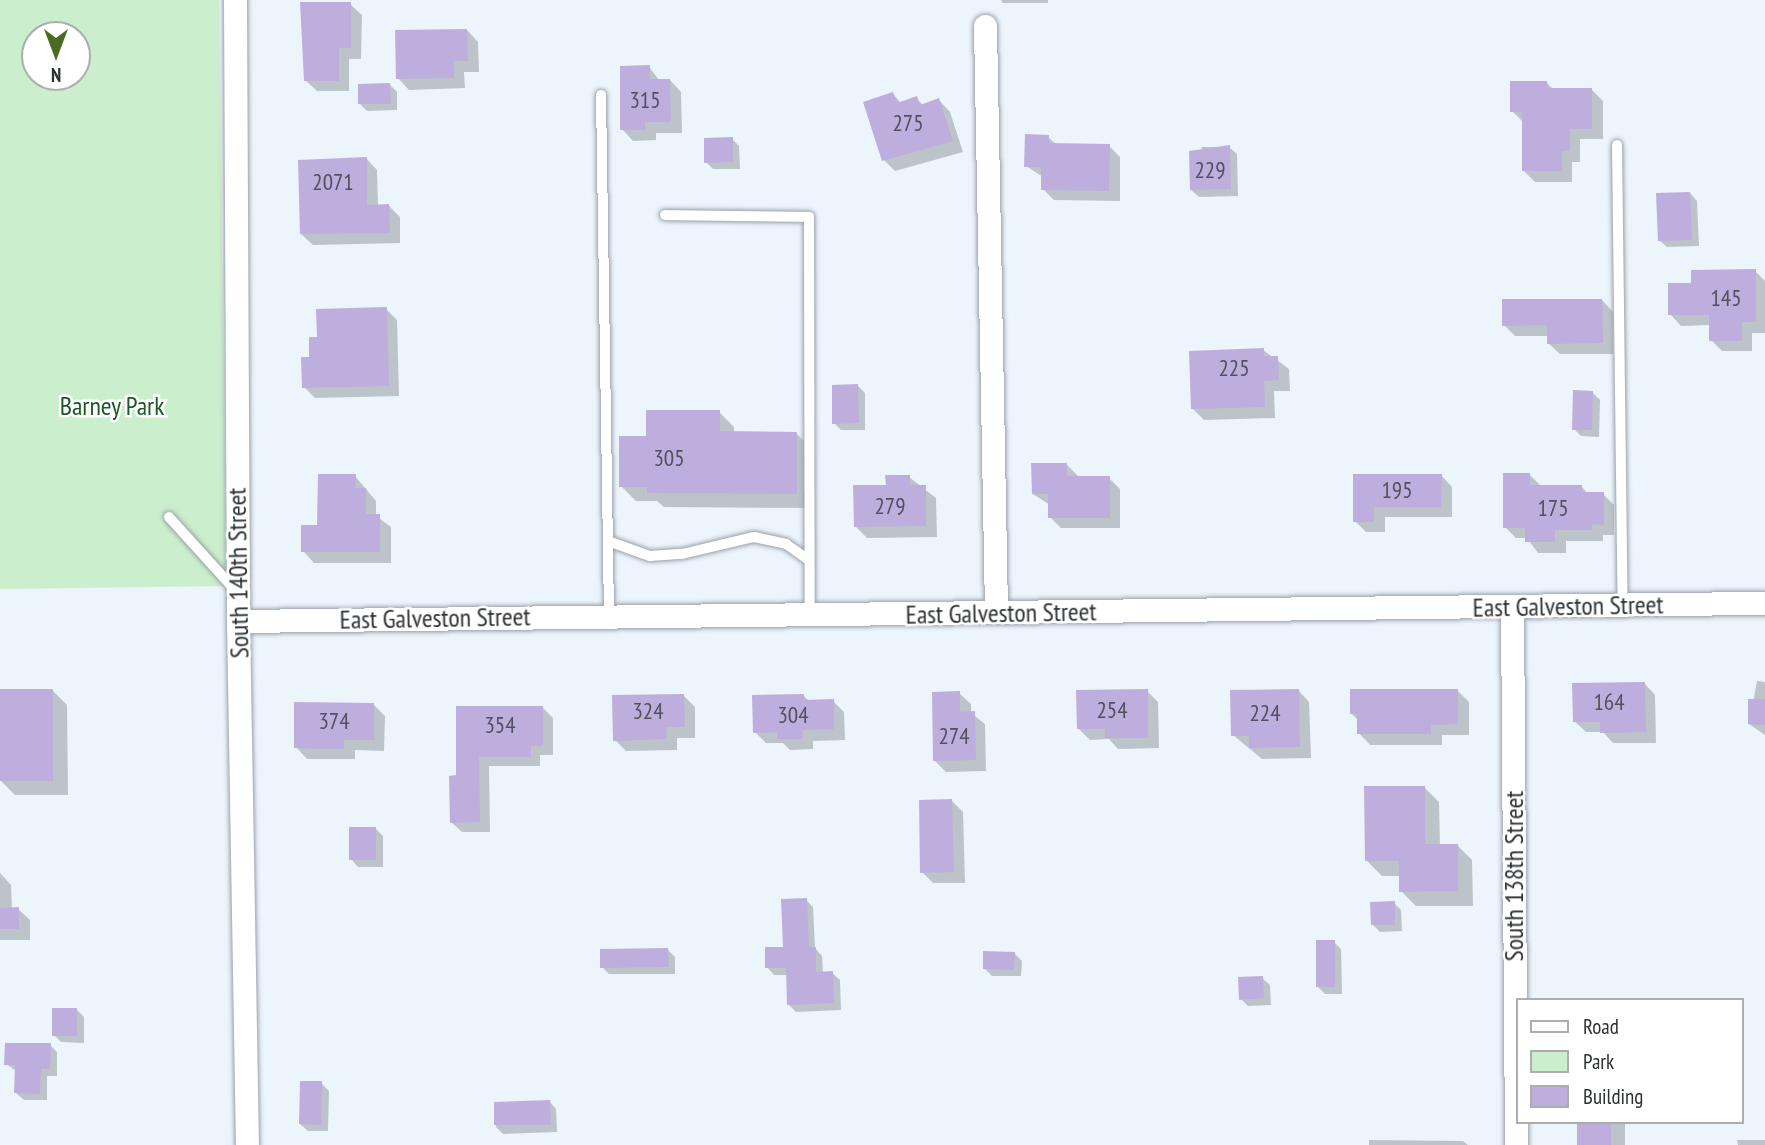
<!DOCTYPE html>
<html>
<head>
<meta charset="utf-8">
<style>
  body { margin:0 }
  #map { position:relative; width:1765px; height:1145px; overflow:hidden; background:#ecf4fc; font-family:"PT Sans Narrow",sans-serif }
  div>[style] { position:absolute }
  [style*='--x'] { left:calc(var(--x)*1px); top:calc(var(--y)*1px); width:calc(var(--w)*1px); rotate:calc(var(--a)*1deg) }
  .green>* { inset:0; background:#cbeecc }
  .shadow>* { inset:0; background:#0003 }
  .building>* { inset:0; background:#beaedd }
  .roads { filter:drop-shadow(0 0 2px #9aa1a9) drop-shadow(0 0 2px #9aa1a9) }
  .lane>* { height:10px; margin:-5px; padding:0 5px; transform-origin:5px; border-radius:5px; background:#fff }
  .street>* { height:23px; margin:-11.5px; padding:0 11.5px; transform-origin:11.5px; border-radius:11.5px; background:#fff }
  span { translate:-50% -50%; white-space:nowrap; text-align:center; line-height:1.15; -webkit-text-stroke:5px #fff; paint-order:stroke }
  .number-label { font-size:23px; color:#52505e }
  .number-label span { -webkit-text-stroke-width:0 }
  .park-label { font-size:26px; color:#1d5726 }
  .street-label { font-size:26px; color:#2e3134 }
  .legend { position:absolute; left:1516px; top:998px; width:228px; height:126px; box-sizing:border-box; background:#fff; border:2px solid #abadae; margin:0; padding:9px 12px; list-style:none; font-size:21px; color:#2e3134 }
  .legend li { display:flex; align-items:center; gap:14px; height:35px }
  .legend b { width:35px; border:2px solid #abadae }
  .north { position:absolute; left:21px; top:21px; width:70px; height:70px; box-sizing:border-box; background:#fff; border:2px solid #abadae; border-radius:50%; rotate:180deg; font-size:19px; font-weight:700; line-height:28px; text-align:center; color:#2e3134 }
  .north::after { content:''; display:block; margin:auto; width:24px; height:32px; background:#4b6b22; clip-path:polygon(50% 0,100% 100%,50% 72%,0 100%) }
</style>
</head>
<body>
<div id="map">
  <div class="green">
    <div style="clip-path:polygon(evenodd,0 0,219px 0,226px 586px,0 589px,0 0,35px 35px,77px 35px,77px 77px,35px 77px,35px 35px)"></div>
  </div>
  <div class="shadow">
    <div style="clip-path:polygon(1001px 0,1048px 0,1048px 3px,1003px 3px)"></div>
    <div style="clip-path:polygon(350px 4px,362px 15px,361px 59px,349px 59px,349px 91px,317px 91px,305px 80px)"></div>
    <div style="clip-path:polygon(467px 30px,478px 42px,479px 72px,464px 72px,465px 88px,409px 90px,398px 78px)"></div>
    <div style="clip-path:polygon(649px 67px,660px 81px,670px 80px,681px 92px,682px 133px,656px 133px,656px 140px,633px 141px,622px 129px)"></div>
    <div style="clip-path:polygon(1547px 83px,1554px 90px,1592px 90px,1603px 101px,1603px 139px,1580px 139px,1580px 162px,1572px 162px,1572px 182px,1535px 182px,1524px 171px,1524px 123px,1512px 111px)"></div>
    <div style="clip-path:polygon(390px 85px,397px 92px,397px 110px,367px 111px,360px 104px)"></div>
    <div style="clip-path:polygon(893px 94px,901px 103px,916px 98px,923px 105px,939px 100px,950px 112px,963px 152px,895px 171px,884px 160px)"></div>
    <div style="clip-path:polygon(1048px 137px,1057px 145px,1109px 146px,1120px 157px,1120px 201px,1054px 200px,1043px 189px,1043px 177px,1026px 166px)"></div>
    <div style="clip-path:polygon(732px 139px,739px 146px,740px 169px,713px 169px,706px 162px)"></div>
    <div style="clip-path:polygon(1202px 147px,1229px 147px,1237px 154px,1238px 196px,1199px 197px,1191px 190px)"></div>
    <div style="clip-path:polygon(366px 158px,377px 170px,378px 206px,389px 206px,400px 217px,400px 243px,313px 245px,301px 234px)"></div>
    <div style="clip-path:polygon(1690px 193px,1697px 201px,1699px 246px,1667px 247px,1659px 240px)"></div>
    <div style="clip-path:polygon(1755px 271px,1765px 281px,1765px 333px,1752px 333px,1752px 351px,1722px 351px,1711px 340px,1710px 325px,1681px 326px,1670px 314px,1693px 284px)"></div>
    <div style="clip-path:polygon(1602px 300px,1613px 312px,1613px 354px,1560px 354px,1548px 343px,1548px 336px,1515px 336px,1504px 325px)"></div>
    <div style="clip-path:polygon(386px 309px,397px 320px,399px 396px,315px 398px,304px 387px,319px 339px)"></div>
    <div style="clip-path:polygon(1263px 350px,1289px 369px,1290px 391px,1274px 391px,1275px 418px,1204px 420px,1192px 408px)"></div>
    <div style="clip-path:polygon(858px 386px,865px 393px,865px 430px,841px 430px,834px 423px)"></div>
    <div style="clip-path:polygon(1592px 392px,1600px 400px,1599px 437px,1581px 436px,1574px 429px)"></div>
    <div style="clip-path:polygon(719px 412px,734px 427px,734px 433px,797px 434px,812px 449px,811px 508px,664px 507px,657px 501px,636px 501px,621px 486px)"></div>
    <div style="clip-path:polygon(1067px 465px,1078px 476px,1109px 478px,1120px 489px,1120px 528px,1061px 528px,1050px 517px,1050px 505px,1033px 494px)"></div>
    <div style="clip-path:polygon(1355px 475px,1441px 475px,1452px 487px,1452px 517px,1385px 517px,1385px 532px,1366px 532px,1355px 521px)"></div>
    <div style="clip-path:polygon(1530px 475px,1542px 487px,1582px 487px,1588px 494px,1603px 494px,1614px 505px,1614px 535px,1603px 535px,1603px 541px,1566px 541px,1566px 553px,1538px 553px,1527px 538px,1516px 538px,1505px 527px)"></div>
    <div style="clip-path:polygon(355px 476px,376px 501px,376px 516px,391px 527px,391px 563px,314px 563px,303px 551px)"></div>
    <div style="clip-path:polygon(909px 477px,936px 498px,937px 537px,867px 538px,856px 527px,887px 486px)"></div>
    <div style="clip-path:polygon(1757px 681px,1765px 682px,1765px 735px,1749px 724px)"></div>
    <div style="clip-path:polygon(1644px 683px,1655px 695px,1656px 743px,1613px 743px,1603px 732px,1586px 732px,1574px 721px)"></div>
    <div style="clip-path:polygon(0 690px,52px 690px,67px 705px,68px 795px,15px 795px,0 780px)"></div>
    <div style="clip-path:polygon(1298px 690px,1309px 702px,1311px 758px,1262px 759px,1233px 735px)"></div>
    <div style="clip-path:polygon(1147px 691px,1158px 702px,1159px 748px,1118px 749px,1109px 739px,1090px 740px,1078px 728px)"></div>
    <div style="clip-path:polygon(1458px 691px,1469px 702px,1469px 735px,1442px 735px,1442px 745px,1370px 745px,1359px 733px,1359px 721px,1351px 713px)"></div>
    <div style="clip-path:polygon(959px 693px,971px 704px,971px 713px,985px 724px,986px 771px,946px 772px,935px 761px)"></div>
    <div style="clip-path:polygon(683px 695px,695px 707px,695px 738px,677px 738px,677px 750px,626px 751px,615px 740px)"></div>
    <div style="clip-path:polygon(804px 696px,810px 702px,833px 701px,844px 712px,845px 740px,813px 741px,813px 749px,790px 750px,783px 743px,766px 743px,755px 732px)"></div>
    <div style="clip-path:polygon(374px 705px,385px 716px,384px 751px,355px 750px,355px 759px,307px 759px,296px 747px)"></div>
    <div style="clip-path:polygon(457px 708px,543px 708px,553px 718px,553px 755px,540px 755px,540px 766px,489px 766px,490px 832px,462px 832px,451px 822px,457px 777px)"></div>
    <div style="clip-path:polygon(1424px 787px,1439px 802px,1440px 846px,1457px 845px,1472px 860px,1473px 906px,1416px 906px,1401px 891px,1401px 876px,1382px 876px,1367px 861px)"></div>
    <div style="clip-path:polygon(952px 801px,963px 812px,965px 883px,933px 883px,922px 872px)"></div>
    <div style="clip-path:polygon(376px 829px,383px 836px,383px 867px,358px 867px,351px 859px)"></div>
    <div style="clip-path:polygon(0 873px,11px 885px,12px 909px,18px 909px,30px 920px,30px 940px,0 940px)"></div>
    <div style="clip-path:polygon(806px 900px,813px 907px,815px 948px,822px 956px,823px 973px,832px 973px,840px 980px,841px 1010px,796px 1012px,789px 1005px,788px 975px,774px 975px,767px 967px,785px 949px)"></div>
    <div style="clip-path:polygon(1394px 903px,1401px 910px,1402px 931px,1380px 932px,1372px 924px)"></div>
    <div style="clip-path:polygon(1334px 942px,1341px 949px,1342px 994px,1325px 994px,1318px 987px)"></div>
    <div style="clip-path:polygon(668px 950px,675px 957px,675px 974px,609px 974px,602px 967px)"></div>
    <div style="clip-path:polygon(1014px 953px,1022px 961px,1021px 976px,992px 976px,984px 968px)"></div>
    <div style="clip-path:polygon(1262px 978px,1270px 985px,1271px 1005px,1248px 1006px,1241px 999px)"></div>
    <div style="clip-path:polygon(77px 1010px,84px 1017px,84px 1043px,61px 1042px,54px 1035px)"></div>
    <div style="clip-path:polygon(50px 1045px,57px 1052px,57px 1076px,47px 1076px,47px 1100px,24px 1100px,16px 1093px,16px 1071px,6px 1064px)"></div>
    <div style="clip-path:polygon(321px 1083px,329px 1091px,328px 1131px,308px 1131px,300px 1124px)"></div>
    <div style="clip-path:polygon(549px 1101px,556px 1109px,557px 1132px,503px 1134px,496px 1127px,496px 1103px)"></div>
    <div style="clip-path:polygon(1578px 1122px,1634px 1122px,1625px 1122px,1625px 1145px,1579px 1145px)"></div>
    <div style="clip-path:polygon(1369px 1140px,1463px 1141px,1468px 1145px,1369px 1145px)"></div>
    <div style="clip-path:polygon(1737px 1140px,1765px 1140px,1765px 1145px,1738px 1145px)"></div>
  </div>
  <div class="building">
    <div style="clip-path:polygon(300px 2px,351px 2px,351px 48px,339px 48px,339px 81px,304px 81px)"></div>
    <div style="clip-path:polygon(467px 29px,468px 61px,454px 61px,454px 78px,396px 79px,395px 30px)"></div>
    <div style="clip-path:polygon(650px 65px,650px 79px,670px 79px,671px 122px,645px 122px,645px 130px,620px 130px,620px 66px)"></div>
    <div style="clip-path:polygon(1510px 81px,1547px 81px,1547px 88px,1592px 88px,1592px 129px,1570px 129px,1570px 151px,1562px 151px,1562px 171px,1522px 171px,1522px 112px,1510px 112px)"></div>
    <div style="clip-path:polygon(390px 83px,391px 104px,358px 104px,358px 84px)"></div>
    <div style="clip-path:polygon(893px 92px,897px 103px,917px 96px,920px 105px,939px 98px,953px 141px,882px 161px,863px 102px)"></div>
    <div style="clip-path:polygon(1025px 134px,1049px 135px,1049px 143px,1110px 144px,1109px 191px,1041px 190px,1041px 167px,1024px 167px)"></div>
    <div style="clip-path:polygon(733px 137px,733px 162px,704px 163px,704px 138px)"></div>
    <div style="clip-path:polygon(1230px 145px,1231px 189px,1190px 190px,1189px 151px)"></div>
    <div style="clip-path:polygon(367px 157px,367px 205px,389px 204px,390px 233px,300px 234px,298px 160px)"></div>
    <div style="clip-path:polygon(1690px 192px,1692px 240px,1658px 241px,1656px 193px)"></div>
    <div style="clip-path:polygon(1756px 269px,1756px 322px,1742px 322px,1742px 341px,1709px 341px,1709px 315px,1668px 315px,1668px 283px,1691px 283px,1691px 270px)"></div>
    <div style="clip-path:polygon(1502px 299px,1602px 299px,1603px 343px,1547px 344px,1547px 325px,1502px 326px)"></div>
    <div style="clip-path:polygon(387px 307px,389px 386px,302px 388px,301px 357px,309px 357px,309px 337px,317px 337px,316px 309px)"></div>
    <div style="clip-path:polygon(1264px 348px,1264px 356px,1278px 356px,1279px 380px,1264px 381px,1265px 407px,1191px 409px,1189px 351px)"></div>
    <div style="clip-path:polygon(858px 384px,859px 423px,832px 424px,832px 385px)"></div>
    <div style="clip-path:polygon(1573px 390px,1593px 391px,1592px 430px,1572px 430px)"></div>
    <div style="clip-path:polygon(646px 410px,720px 410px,720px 431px,797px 432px,797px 494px,647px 493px,647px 487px,619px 487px,619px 436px,646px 436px)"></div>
    <div style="clip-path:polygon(1031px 463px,1067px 463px,1067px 476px,1110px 476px,1110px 518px,1048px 518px,1048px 494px,1032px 494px)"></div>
    <div style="clip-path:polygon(1503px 473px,1530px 473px,1530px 485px,1582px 485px,1582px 492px,1604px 492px,1604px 525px,1592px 524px,1592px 530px,1555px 530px,1555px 542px,1525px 542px,1525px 528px,1503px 528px)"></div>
    <div style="clip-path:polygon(318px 474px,356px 474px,355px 488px,366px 488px,366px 514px,380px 514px,380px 552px,301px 552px,301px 525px,317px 525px)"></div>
    <div style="clip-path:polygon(1353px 474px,1442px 474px,1441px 507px,1374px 507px,1374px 522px,1353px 522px)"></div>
    <div style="clip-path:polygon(885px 475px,910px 475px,910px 485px,926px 485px,926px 526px,854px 527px,853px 485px,886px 485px)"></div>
    <div style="clip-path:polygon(1645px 682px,1646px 732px,1600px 733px,1600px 722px,1573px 722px,1572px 683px)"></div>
    <div style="clip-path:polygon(0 689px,53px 689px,53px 781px,0 781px)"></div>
    <div style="clip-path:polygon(1148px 689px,1148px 738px,1105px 738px,1105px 729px,1077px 729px,1076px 690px)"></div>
    <div style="clip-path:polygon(1299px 689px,1300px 747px,1249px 748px,1249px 736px,1231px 736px,1230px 690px)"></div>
    <div style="clip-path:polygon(1350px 689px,1458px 689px,1458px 724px,1431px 725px,1431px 734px,1357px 734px,1357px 714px,1350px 714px)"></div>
    <div style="clip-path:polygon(960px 691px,960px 712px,975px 711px,976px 760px,933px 761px,932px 692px)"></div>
    <div style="clip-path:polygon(684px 694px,685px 727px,666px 727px,667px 739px,613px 741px,612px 695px)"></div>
    <div style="clip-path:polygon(804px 694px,804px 700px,834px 699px,834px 729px,802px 730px,803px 739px,777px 739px,777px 732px,753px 733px,752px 695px)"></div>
    <div style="clip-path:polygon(1748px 699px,1765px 699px,1765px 725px,1748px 724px)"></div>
    <div style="clip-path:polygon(294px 702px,374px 703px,374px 740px,344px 740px,344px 749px,294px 748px)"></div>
    <div style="clip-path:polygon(456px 706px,543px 706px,543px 746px,531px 746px,531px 757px,479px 757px,480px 822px,450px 823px,449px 776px,456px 775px)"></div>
    <div style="clip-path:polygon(1364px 786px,1425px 786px,1425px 844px,1458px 844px,1458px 891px,1399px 892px,1399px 861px,1365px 861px)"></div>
    <div style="clip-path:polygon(952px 799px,954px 872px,920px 873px,919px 800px)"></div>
    <div style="clip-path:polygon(349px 827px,376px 827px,376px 860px,349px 860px)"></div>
    <div style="clip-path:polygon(807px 898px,809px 947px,816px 947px,816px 972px,833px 971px,834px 1003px,787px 1005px,786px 968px,765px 968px,765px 947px,783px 947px,781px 899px)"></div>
    <div style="clip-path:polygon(1395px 901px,1395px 925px,1371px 925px,1370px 902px)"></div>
    <div style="clip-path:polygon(19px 907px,19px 929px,0 929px,0 908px)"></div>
    <div style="clip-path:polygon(1316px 940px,1335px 940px,1335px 987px,1316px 987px)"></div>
    <div style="clip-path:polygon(668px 948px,669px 967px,600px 968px,600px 949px)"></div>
    <div style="clip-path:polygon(983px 951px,1015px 952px,1014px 970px,983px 969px)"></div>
    <div style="clip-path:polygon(1263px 976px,1264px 998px,1239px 1000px,1238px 977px)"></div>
    <div style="clip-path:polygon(52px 1008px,77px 1008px,77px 1036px,52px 1036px)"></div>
    <div style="clip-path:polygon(5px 1043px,51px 1043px,50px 1069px,41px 1069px,40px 1094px,14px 1093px,15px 1065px,4px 1065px)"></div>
    <div style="clip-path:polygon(300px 1081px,322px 1081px,321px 1125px,299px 1124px)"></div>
    <div style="clip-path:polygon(550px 1100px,551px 1125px,494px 1125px,494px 1102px)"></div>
    <div style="clip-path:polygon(1577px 1122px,1611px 1122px,1611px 1145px,1577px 1145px)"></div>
  </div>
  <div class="roads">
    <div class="lane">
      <div style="--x:601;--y:95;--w:521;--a:89.12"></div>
      <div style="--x:1617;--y:145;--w:460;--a:89.3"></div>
      <div style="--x:665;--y:215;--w:144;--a:0.8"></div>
      <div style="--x:809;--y:217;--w:399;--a:89.9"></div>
      <div style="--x:169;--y:517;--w:100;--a:47.8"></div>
      <div style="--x:608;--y:541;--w:45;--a:19.7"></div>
      <div style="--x:650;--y:556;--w:32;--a:-4"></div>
      <div style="--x:682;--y:554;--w:74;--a:-13.3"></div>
      <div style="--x:754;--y:537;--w:33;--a:12"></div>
      <div style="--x:786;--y:544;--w:28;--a:35"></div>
    </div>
    <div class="street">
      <div style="--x:235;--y:0;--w:621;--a:89.72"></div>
      <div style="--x:238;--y:621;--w:524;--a:89.02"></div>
      <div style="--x:985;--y:26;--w:586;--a:88.92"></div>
      <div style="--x:1512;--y:607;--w:538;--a:89.57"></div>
      <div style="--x:238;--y:621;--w:1527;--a:-0.68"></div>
    </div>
  </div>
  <div class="number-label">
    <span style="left:645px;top:100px">315</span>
    <span style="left:908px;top:123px">275</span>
    <span style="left:1210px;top:170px">229</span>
    <span style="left:333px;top:182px">2071</span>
    <span style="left:1726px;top:298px">145</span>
    <span style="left:1234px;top:368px">225</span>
    <span style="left:669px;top:458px">305</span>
    <span style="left:1397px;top:490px">195</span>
    <span style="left:890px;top:506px">279</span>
    <span style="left:1553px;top:508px">175</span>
    <span style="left:1609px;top:702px">164</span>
    <span style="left:1112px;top:710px">254</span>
    <span style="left:648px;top:711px">324</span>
    <span style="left:1265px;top:713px">224</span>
    <span style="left:793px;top:715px">304</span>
    <span style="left:334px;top:721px">374</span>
    <span style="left:500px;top:725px">354</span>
    <span style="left:954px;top:736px">274</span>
  </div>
  <div class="park-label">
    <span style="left:112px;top:406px">Barney Park</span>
  </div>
  <div class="street-label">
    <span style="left:238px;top:573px;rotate:-91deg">South 140th Street</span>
    <span style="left:1568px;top:606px;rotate:-1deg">East Galveston Street</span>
    <span style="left:1001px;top:613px;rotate:-1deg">East Galveston Street</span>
    <span style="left:435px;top:618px;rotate:-1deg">East Galveston Street</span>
    <span style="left:1514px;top:876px;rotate:-90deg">South 138th Street</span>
  </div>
  <ul class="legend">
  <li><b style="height:9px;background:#fff"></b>Road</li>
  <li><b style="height:19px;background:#cbeecc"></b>Park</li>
  <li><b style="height:19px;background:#beaedd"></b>Building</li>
  </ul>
  <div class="north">N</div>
</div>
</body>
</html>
